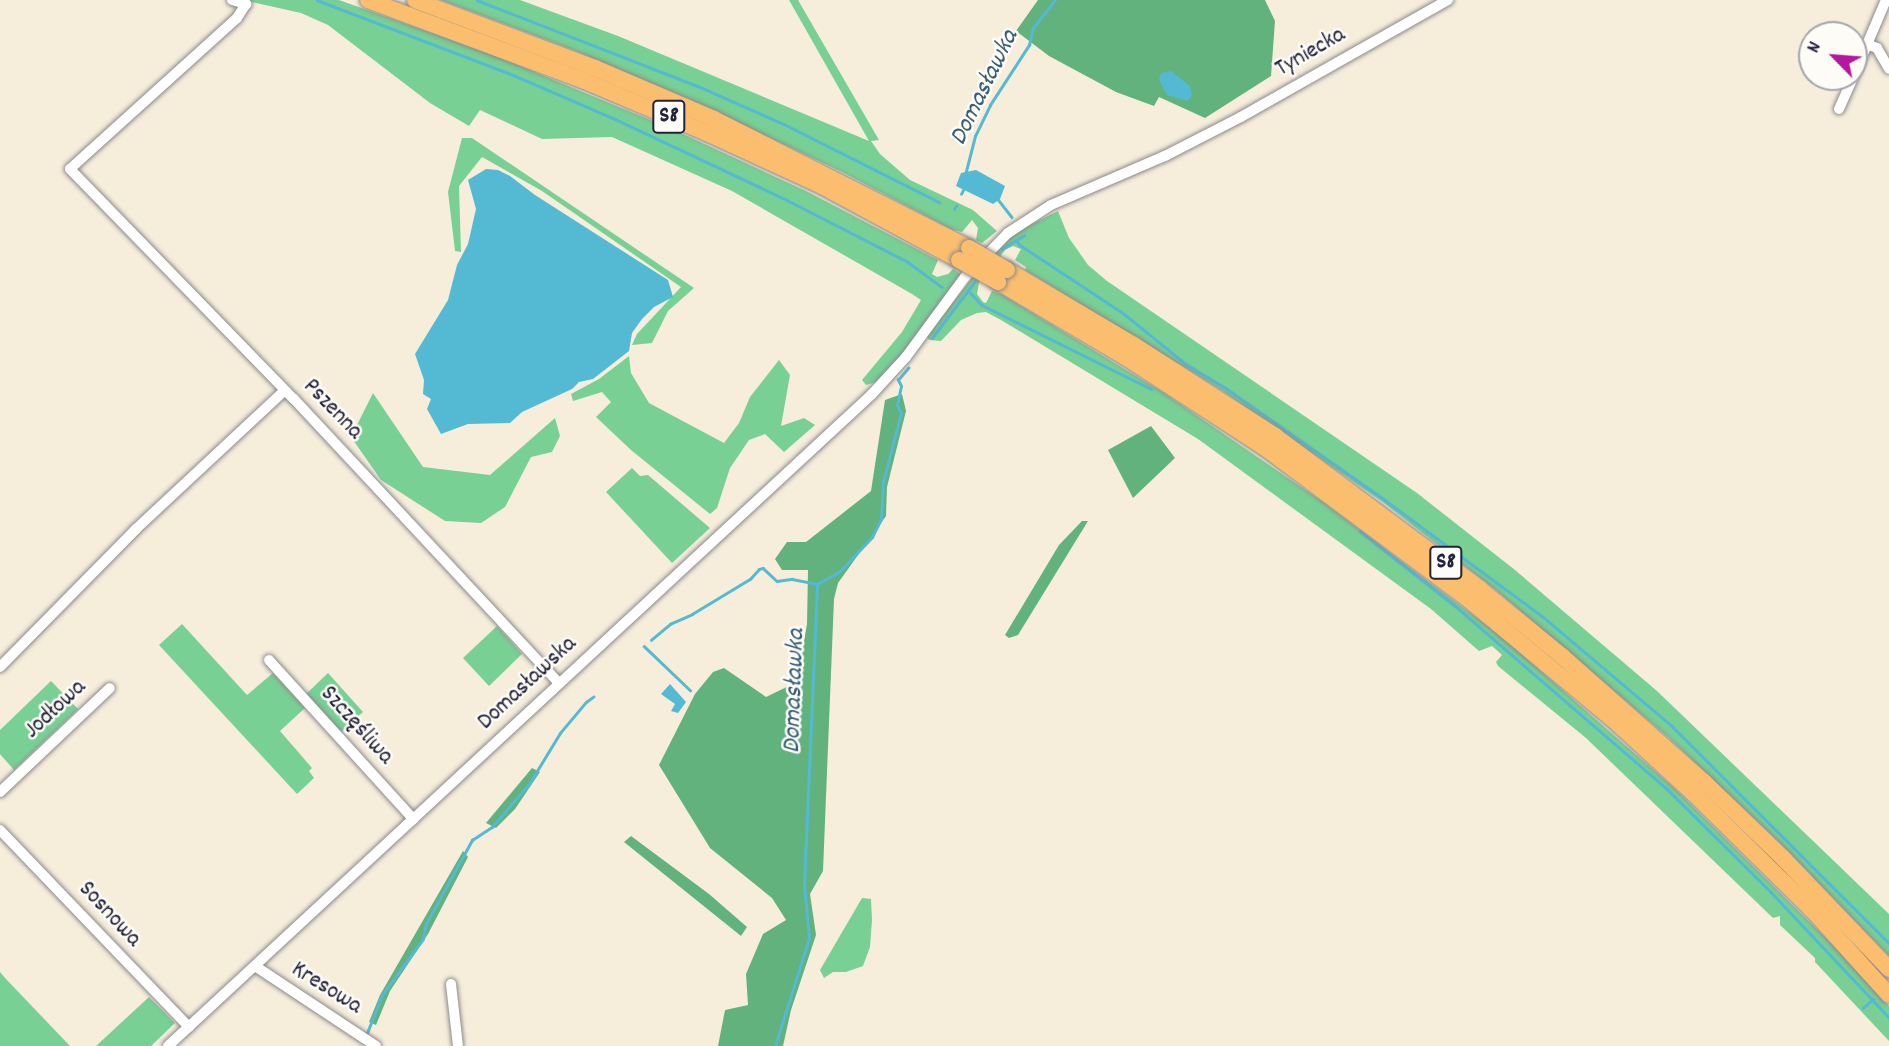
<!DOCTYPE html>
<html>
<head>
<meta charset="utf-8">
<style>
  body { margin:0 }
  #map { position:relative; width:1889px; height:1046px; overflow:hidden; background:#f6eedb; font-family:Dekko,sans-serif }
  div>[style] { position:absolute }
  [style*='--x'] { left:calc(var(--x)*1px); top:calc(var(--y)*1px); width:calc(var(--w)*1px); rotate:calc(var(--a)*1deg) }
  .green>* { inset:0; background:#78d095 }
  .forest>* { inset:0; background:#62b27e }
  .water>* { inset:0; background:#54b9d3 }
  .stream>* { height:2.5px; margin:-1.25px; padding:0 1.25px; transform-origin:1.25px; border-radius:1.25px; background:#54b9d3 }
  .roads { filter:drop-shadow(0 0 2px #8c888b) drop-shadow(0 0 2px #8c888b) }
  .minor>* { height:10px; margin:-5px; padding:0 5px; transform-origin:5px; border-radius:5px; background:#fff }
  .highway>* { height:16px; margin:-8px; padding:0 8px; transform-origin:8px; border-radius:8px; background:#fabe6e }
  .bridges { filter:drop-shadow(0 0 2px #8c888b) drop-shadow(0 0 2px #8c888b) }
  .highway-bridge>* { height:16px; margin:-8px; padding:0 8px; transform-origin:8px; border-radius:8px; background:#fabe6e }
  span { translate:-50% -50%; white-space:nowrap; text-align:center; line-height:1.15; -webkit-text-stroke:5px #fdfcf7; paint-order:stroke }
  .shield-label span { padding:2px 5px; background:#fdfcf7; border:2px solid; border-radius:5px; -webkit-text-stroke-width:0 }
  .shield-label { font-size:23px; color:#22223b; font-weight:700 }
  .street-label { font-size:24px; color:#22223b }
  .water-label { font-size:26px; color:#365e78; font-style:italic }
  .north { position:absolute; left:1798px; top:21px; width:70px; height:70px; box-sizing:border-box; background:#fdfcf7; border:2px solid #a5a5ac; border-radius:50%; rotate:295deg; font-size:19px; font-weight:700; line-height:28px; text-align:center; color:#22223b }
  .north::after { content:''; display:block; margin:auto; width:24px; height:32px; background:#b5179e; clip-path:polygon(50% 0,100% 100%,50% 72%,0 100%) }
</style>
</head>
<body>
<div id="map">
  <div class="green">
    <div style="clip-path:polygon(243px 0,339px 0,496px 56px,672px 129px,808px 192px,938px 260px,932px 274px,937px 277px,948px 274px,953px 269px,961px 274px,896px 362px,877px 382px,866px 385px,862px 380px,902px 332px,921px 300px,912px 294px,732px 191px,612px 137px,542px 139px,480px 110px,469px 126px,430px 103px,328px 25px,301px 13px)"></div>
    <div style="clip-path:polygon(441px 0,520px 0,618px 36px,869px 141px,789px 0,798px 0,879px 140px,871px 141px,880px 154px,910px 180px,973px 210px,997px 231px,982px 243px,976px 240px,978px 228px,972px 220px,962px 232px,951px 229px,842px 172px,695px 102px,576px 51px)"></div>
    <div style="clip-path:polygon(462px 138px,472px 138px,694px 288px,668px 311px,652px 343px,632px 345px,637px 334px,681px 287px,542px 191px,482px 157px,459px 186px,461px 252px,455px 251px,448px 192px)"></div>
    <div style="clip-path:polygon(1058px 211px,1069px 238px,1088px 265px,1107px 281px,1417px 493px,1515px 570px,1657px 691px,1889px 914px,1889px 956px,1782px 845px,1668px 737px,1496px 590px,1384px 503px,1220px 389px,1025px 270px,1026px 267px,1015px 260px,1021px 249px,1013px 246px,1005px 250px,979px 283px,977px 294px,983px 302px,986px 303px,992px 291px,1003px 295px,1164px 393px,1323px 502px,1502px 637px,1674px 788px,1832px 944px,1889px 1006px,1889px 1041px,1815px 962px,1815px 958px,1780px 925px,1780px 916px,1773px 918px,1586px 738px,1498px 666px,1496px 662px,1502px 655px,1492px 646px,1479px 651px,1431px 609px,1198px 439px,1001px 320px,986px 312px,977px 313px,961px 320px,941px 341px,929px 340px,927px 336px,995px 249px,1024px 228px)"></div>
    <div style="clip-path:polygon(629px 356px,631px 373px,649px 403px,724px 443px,739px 423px,750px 397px,779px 360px,790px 375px,781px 426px,804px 418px,815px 425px,784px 452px,765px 434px,749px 440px,730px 468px,717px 508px,710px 514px,631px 450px,596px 417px,611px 402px,602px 392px,573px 401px,571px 394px,599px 379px)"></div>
    <div style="clip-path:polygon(373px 393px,423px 467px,490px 475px,555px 418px,560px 436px,552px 452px,531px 457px,505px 507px,481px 523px,445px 521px,381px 480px,351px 437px)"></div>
    <div style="clip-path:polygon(632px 468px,640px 476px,648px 475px,710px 528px,672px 563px,606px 492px)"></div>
    <div style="clip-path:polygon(182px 624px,247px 695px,273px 673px,305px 708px,280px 731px,312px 768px,309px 771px,314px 778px,297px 794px,159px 645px)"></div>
    <div style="clip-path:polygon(497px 626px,522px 654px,489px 686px,463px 658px)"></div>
    <div style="clip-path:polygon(328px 673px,363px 712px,340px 733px,305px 695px)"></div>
    <div style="clip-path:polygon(51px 681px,78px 709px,14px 770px,0 754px,0 730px)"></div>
    <div style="clip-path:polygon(862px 898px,871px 899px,872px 920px,870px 947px,863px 966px,846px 972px,833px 972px,824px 978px,820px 970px)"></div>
    <div style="clip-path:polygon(0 972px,6px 979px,70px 1046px,0 1046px)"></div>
    <div style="clip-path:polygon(149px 997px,175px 1023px,151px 1046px,96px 1046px)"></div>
  </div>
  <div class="forest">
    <div style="clip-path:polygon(1038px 0,1265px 0,1275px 21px,1271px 76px,1205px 118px,1159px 97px,1154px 106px,1116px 92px,1049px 56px,1016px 31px)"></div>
    <div style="clip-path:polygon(902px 394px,906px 411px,887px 487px,886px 516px,838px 583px,834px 599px,823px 871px,810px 894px,816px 935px,791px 1010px,783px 1046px,718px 1046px,725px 1010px,748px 1005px,746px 974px,763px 934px,786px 920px,772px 898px,710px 848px,659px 765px,695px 694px,713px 672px,724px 668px,766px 697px,797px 682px,807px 624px,808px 570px,782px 570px,775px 559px,787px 542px,806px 542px,871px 491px,885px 400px)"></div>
    <div style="clip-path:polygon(1151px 426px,1175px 458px,1133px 498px,1108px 450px)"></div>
    <div style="clip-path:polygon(1082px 521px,1088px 521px,1018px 635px,1009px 638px,1005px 635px,1059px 545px)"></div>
    <div style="clip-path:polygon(532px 768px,540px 772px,515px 809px,496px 828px,486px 823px)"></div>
    <div style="clip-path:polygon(631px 836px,709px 894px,747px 927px,741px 936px,624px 842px)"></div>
    <div style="clip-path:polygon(463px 851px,468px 857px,428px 934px,390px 991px,376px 1025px,369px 1022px,380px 995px)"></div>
  </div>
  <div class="water">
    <div style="clip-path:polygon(1171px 71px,1190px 86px,1192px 95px,1188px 101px,1167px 95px,1159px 80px,1161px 73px)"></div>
    <div style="clip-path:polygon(486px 169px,498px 170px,510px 176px,535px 195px,668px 280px,673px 297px,654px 307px,642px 319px,632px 333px,629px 351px,593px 379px,579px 382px,572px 389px,522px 412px,510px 423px,468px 424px,441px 434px,427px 409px,431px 399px,423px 394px,424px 380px,415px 354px,448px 300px,457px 265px,468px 244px,476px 209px,468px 180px)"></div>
    <div style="clip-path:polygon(976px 170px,1005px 186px,1000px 199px,993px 204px,956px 186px,961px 173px)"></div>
    <div style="clip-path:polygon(670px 684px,686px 702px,678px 713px,671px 711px,675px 704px,661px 694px)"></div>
  </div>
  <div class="stream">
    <div style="--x:317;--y:0;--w:210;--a:20.9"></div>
    <div style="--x:513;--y:75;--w:111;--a:23.3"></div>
    <div style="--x:615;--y:119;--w:190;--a:25.2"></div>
    <div style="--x:787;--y:200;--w:136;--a:27.1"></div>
    <div style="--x:908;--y:262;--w:42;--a:36.3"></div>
    <div style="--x:477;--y:0;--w:239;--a:21.3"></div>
    <div style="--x:700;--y:87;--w:92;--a:23.8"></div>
    <div style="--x:784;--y:124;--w:174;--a:26.7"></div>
    <div style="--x:965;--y:175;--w:40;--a:-75.6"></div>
    <div style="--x:975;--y:136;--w:34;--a:-64"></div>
    <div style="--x:990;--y:105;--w:72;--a:-57"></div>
    <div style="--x:1029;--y:45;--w:17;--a:-77"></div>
    <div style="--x:1033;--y:28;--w:36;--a:-52"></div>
    <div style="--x:961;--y:194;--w:4;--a:-63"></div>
    <div style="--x:997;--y:198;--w:24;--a:52"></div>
    <div style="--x:954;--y:209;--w:4;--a:-56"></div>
    <div style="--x:1016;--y:240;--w:6;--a:51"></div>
    <div style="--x:1020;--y:245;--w:123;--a:33.4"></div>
    <div style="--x:1123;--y:313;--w:81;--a:39"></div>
    <div style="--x:1186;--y:364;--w:47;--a:31"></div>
    <div style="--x:1226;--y:388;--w:184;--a:35.1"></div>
    <div style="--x:1377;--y:494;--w:205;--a:36.5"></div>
    <div style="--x:1542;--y:616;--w:169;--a:40.2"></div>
    <div style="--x:1671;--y:725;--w:308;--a:45"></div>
    <div style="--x:1002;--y:249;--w:26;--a:-32"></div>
    <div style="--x:968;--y:290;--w:21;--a:47"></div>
    <div style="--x:982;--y:305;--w:189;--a:26.4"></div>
    <div style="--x:932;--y:338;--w:78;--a:-52.8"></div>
    <div style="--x:1360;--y:531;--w:120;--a:38.2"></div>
    <div style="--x:1454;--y:605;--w:283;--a:40.8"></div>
    <div style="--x:1668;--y:790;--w:145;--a:44.7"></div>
    <div style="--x:1771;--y:892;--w:172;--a:46.7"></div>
    <div style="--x:651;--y:640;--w:25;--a:-40"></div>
    <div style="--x:670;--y:624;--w:24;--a:-24"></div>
    <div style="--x:692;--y:614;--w:68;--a:-31.1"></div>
    <div style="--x:750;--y:579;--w:13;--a:-48"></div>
    <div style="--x:759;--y:569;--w:4;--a:-14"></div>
    <div style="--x:763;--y:568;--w:19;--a:43"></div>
    <div style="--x:777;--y:581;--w:15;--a:-8"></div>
    <div style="--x:792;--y:579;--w:25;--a:11"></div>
    <div style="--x:644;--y:646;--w:64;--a:43.7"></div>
    <div style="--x:1863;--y:1008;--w:13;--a:-42"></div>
    <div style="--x:367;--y:1033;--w:41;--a:-68.5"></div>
    <div style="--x:382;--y:995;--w:69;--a:-53.8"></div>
    <div style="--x:423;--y:939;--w:15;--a:-79"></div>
    <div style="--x:426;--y:924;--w:96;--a:-61.3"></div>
    <div style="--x:472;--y:840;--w:24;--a:-33"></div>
    <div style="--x:492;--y:827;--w:57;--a:-49.3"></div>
    <div style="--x:529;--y:784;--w:60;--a:-58.7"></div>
    <div style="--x:560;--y:733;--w:40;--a:-50"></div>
    <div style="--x:586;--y:702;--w:9;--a:-36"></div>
    <div style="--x:775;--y:1046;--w:113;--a:-72.5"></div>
    <div style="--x:809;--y:938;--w:53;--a:-95.4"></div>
    <div style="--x:804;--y:885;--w:301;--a:-87.5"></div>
    <div style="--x:817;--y:584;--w:26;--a:-29"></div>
    <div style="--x:840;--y:571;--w:47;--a:-46.7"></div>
    <div style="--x:872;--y:537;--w:20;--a:-63"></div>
    <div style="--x:881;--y:519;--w:37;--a:-87"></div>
    <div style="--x:883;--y:482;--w:71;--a:-75.4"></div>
    <div style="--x:901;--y:413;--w:9;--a:-117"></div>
    <div style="--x:897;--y:405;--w:19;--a:-78"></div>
    <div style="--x:901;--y:386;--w:7;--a:-117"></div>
    <div style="--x:898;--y:380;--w:16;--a:-50"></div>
  </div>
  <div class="roads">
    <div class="minor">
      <div style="--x:232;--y:0;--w:15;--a:16"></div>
      <div style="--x:246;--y:4;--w:17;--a:123"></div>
      <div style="--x:237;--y:18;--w:225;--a:137.9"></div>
      <div style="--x:70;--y:169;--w:321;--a:45.8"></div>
      <div style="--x:294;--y:399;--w:388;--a:47"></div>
      <div style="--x:1867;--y:44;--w:11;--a:22"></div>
      <div style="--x:1877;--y:48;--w:24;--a:60"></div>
      <div style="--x:1854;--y:75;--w:82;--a:-66.9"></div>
      <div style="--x:1839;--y:109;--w:35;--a:-66"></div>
      <div style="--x:269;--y:660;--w:215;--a:47.8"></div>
      <div style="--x:0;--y:667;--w:194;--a:-45.4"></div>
      <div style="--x:136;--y:529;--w:202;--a:-43"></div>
      <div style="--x:0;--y:792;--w:151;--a:-43.4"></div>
      <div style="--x:0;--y:830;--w:273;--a:46.2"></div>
      <div style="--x:255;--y:966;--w:145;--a:33.5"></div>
      <div style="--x:451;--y:984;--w:62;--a:83.6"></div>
      <div style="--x:168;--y:1046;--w:960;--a:-42.8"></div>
      <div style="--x:872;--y:394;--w:50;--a:-47.4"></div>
      <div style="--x:906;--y:357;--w:99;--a:-53.6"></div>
      <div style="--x:965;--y:277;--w:62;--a:-45.7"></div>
      <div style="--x:1008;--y:233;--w:51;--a:-33.1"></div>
      <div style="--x:1051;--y:205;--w:124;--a:-23.3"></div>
      <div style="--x:1165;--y:156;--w:85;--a:-27.2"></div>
      <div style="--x:1241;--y:117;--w:238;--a:-29.5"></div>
    </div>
    <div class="highway">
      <div style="--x:368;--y:0;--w:232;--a:20.5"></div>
      <div style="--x:585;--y:81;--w:133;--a:23.1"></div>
      <div style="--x:707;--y:133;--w:127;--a:24.7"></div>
      <div style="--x:822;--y:186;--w:156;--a:28.4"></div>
      <div style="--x:415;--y:0;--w:192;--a:20.7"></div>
      <div style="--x:595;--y:68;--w:129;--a:23.2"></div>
      <div style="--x:714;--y:119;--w:286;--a:26.8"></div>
      <div style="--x:1007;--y:270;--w:147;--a:30.6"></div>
      <div style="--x:1134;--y:345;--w:168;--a:32.8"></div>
      <div style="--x:1275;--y:436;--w:256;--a:36.7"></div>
      <div style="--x:1480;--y:589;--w:106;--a:39.3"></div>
      <div style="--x:1562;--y:656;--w:190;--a:41.6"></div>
      <div style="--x:1704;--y:782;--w:111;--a:43.9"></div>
      <div style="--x:1784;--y:859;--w:152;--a:46.3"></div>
      <div style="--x:998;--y:282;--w:147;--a:30.6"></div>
      <div style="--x:1125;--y:357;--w:171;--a:33"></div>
      <div style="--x:1268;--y:450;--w:249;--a:36.7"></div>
      <div style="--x:1468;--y:599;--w:197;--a:39.8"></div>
      <div style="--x:1619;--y:725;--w:100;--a:42.6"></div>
      <div style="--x:1693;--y:793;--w:171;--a:44.5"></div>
      <div style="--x:1815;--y:913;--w:110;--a:47.9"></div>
    </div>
  </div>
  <div class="bridges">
    <div class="highway-bridge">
      <div style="--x:969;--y:248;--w:44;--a:30.1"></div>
      <div style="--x:959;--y:260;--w:45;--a:29.4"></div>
    </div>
  </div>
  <div class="shield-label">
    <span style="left:669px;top:117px">S8</span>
    <span style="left:1446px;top:563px">S8</span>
  </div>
  <div class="street-label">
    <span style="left:1311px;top:53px;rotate:-30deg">Tyniecka</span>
    <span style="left:332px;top:410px;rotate:46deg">Pszenna</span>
    <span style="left:528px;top:684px;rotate:-43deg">Domasławska</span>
    <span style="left:56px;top:710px;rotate:-43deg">Jodłowa</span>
    <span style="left:356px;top:726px;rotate:48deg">Szczęśliwa</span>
    <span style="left:109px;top:915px;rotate:47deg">Sosnowa</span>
    <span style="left:326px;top:989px;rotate:32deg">Kresowa</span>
  </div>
  <div class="water-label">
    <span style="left:985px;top:88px;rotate:-64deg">Domasławka</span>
    <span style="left:795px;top:691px;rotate:-88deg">Domasławka</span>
  </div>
  <div class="north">N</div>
</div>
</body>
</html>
